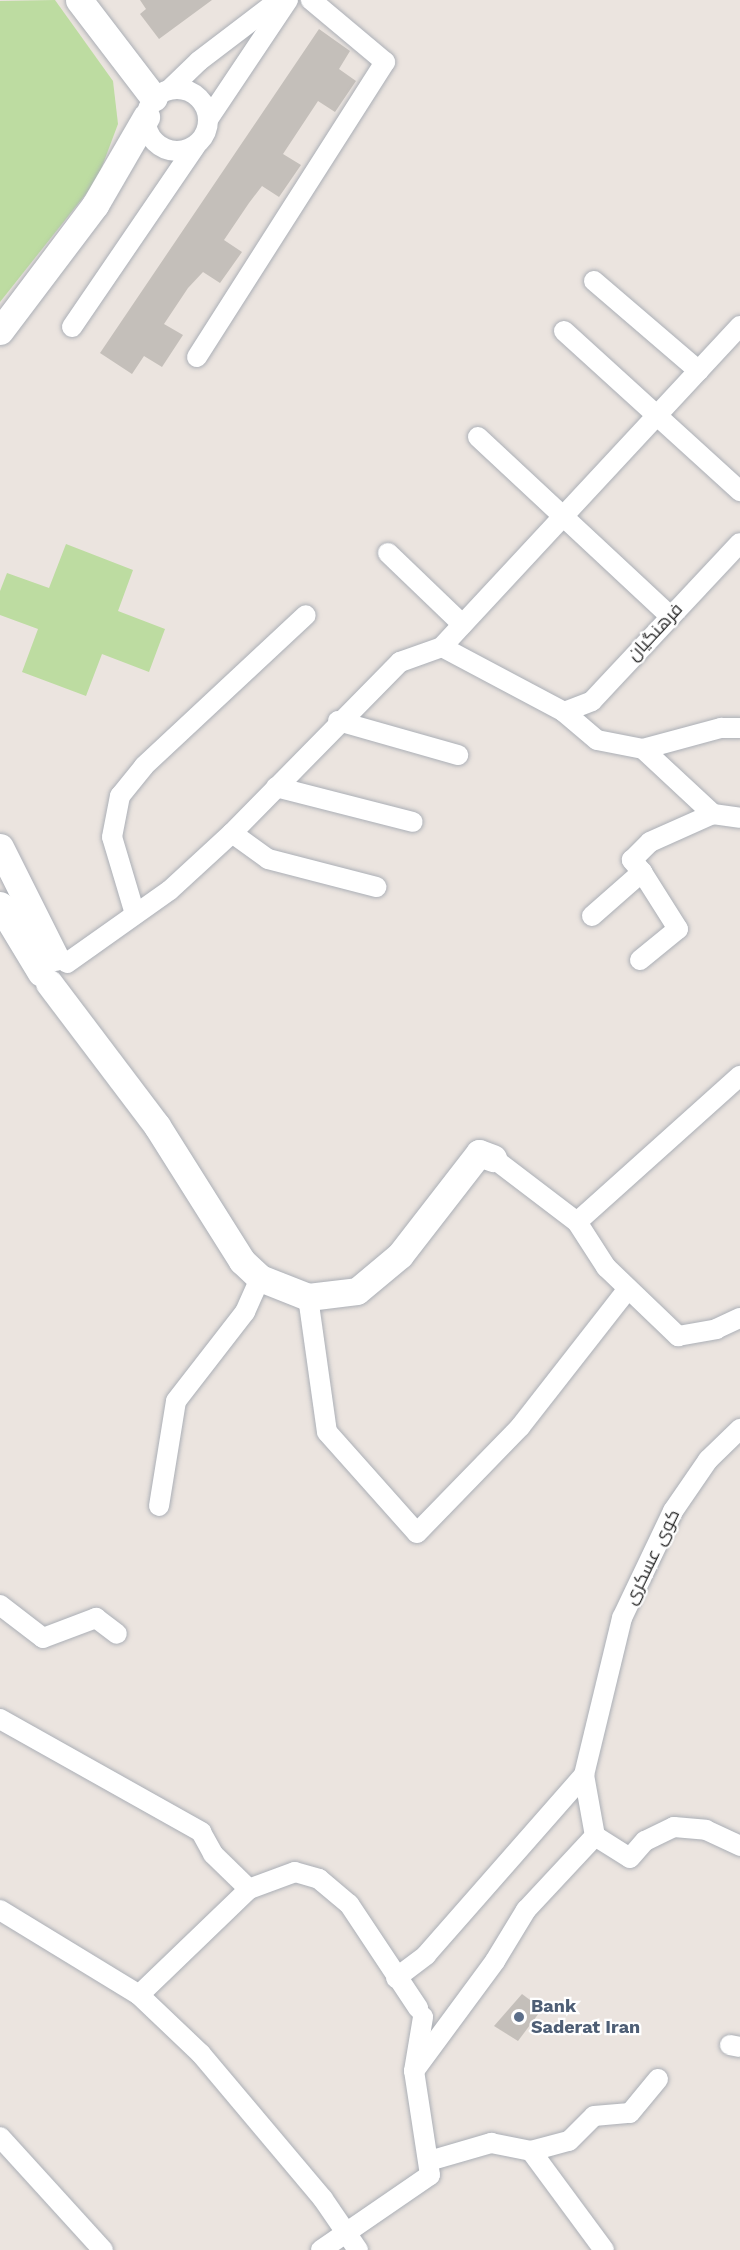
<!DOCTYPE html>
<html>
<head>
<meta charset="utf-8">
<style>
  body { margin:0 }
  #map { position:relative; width:740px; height:2250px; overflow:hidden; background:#ebe4df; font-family:"Work Sans",Cairo,sans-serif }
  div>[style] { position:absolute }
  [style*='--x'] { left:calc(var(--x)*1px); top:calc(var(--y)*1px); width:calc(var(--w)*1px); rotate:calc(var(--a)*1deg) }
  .green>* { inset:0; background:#bddca1 }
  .building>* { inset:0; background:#c4bfba }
  .roads { filter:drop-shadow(0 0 2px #abafb6) drop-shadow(0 0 2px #abafb6) }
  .minor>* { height:20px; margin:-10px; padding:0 10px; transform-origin:10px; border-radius:10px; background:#fff }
  .minor>.ring { margin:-10px; padding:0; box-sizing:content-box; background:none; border:20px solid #fff; border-radius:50% }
  .secondary>* { height:27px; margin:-13.5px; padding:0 13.5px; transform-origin:13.5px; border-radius:13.5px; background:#fff }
  .dots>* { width:16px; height:16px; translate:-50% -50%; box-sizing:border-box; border:3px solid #fff; border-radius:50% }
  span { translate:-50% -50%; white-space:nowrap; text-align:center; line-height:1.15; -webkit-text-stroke:4.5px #fff; paint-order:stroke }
  .street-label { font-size:18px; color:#2b2b2b }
  .service-label { font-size:18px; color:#4e5e75; font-weight:700 }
  .left { translate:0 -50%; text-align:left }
</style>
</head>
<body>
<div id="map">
  <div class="green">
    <div style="clip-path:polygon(55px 0,113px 81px,118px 124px,97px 180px,0 302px,0 1px)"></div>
    <div style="clip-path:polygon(66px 544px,133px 570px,118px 611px,165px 629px,149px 672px,102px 654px,86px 696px,22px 672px,38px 629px,0 615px,0 591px,7px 573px,49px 588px)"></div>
  </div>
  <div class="building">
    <div style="clip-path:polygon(140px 0,212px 0,159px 39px,140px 14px,146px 9px)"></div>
    <div style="clip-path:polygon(319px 29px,350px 51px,339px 69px,356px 81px,335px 112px,318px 101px,283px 154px,301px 165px,279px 197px,262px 186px,249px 203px,224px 240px,242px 252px,220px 283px,203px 272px,188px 288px,164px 324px,183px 335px,162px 367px,144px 356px,132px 374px,100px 353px)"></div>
    <div style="clip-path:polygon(522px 1994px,542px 2009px,518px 2041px,494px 2026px)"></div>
  </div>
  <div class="roads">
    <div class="minor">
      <div class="ring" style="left:146px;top:89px;width:42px;height:42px"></div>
      <div style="--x:170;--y:89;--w:40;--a:-44"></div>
      <div style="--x:199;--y:61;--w:101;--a:-37.3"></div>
      <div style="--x:209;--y:118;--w:142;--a:-56.2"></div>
      <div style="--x:594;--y:281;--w:138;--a:40.6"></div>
      <div style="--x:740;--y:326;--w:438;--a:132.9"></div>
      <div style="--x:442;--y:647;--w:138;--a:28"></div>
      <div style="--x:564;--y:712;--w:43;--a:40.3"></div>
      <div style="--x:597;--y:740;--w:47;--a:11.1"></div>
      <div style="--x:643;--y:749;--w:81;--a:-15.1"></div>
      <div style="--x:721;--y:728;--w:19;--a:0"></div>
      <div style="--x:72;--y:327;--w:220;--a:-55.7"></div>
      <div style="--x:564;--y:331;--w:238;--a:42.3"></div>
      <div style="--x:197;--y:357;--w:350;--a:-57.5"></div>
      <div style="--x:385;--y:62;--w:97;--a:-140"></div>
      <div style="--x:478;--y:437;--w:262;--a:43"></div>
      <div style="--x:388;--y:553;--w:103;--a:43.8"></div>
      <div style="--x:564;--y:712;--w:30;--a:-21"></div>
      <div style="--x:592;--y:701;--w:216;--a:-46.9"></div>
      <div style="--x:338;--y:721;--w:125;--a:15.8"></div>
      <div style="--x:643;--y:749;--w:96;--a:42.9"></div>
      <div style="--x:713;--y:814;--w:27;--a:8"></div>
      <div style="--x:276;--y:787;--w:141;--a:14.3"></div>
      <div style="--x:232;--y:833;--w:44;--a:35.8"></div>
      <div style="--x:268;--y:859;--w:112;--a:14.5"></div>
      <div style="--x:135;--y:914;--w:80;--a:-106.6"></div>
      <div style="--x:112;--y:837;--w:42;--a:-79"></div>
      <div style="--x:120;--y:796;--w:38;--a:-51"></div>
      <div style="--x:144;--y:766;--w:221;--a:-43"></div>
      <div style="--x:592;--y:916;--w:67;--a:-41.3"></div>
      <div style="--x:642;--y:872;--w:16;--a:-130"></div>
      <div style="--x:632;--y:860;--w:25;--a:-45"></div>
      <div style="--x:650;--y:842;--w:69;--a:-24"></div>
      <div style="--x:640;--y:960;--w:49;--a:-39.2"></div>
      <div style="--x:678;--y:929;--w:67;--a:-122.3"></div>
      <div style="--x:67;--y:963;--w:126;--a:-35.3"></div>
      <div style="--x:170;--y:890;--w:84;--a:-42.6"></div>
      <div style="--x:232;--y:833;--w:240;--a:-45.5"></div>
      <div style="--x:400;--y:662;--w:45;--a:-19.7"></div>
      <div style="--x:493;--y:1158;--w:106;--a:37.3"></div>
      <div style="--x:577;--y:1222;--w:54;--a:57.2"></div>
      <div style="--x:606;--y:1267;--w:100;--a:43.8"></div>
      <div style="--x:678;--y:1336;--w:39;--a:-10"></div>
      <div style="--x:716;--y:1329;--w:26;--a:-25"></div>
      <div style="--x:577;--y:1222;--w:219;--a:-41.9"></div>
      <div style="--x:308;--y:1297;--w:136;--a:82"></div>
      <div style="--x:327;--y:1432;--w:135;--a:48.3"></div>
      <div style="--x:417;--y:1533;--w:148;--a:-45.8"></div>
      <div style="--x:520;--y:1427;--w:174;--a:-52"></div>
      <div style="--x:159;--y:1506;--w:106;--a:-80.8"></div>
      <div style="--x:176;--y:1401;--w:113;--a:-52.2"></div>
      <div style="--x:245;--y:1312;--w:37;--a:-66"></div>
      <div style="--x:0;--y:1605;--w:54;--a:37.5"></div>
      <div style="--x:43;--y:1638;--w:57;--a:-20.7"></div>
      <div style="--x:96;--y:1618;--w:26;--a:37"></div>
      <div style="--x:0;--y:1719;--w:231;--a:29.3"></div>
      <div style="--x:201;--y:1832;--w:25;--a:61"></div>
      <div style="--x:213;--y:1854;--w:50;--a:44.2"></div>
      <div style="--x:595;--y:1836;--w:41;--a:32.2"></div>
      <div style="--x:630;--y:1858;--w:23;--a:-49"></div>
      <div style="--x:645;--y:1841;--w:32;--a:-26"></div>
      <div style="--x:674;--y:1827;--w:32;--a:5"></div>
      <div style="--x:706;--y:1830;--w:38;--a:25"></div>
      <div style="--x:0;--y:1910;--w:163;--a:31.4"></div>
      <div style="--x:139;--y:1995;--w:86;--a:43.6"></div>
      <div style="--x:201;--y:2054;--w:189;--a:49.9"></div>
      <div style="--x:323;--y:2199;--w:62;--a:55.5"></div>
      <div style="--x:396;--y:1978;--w:38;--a:-37"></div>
      <div style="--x:426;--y:1955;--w:240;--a:-48.7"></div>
      <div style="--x:139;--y:1995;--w:153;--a:-43.9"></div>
      <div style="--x:249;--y:1889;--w:49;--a:-20.3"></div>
      <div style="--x:295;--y:1872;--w:25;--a:16"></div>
      <div style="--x:319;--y:1879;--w:39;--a:40"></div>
      <div style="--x:349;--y:1904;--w:125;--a:56.4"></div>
      <div style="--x:730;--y:2045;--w:10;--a:11"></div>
      <div style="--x:414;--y:2071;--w:137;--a:-53.6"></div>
      <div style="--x:495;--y:1961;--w:60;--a:-58.7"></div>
      <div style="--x:526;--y:1910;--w:101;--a:-47"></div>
      <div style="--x:595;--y:1836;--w:62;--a:-100.2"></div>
      <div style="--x:584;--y:1775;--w:162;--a:-76.4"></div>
      <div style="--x:622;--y:1618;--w:119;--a:-64.5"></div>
      <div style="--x:673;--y:1511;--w:62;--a:-55.5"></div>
      <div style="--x:708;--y:1460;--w:45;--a:-44.1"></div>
      <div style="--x:0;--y:2137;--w:153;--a:47.7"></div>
      <div style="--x:531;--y:2151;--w:39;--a:-15"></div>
      <div style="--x:569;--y:2141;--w:35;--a:-45"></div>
      <div style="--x:594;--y:2116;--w:36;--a:-5"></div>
      <div style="--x:630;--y:2113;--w:44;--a:-50.5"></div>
      <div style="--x:429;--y:2161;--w:65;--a:-16.2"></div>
      <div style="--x:491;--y:2143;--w:41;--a:11.3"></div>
      <div style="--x:531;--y:2151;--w:123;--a:53.6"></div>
      <div style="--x:321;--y:2250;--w:132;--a:-34.5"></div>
      <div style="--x:430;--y:2175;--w:105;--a:-98.7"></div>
      <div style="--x:414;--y:2071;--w:55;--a:-80.5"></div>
    </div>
    <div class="secondary">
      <div style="--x:79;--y:0;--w:123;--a:52.6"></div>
      <div style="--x:0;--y:331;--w:158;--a:-53"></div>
      <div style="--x:95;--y:205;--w:102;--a:-59.9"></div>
      <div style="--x:0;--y:847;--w:123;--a:63.4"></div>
      <div style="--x:0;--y:905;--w:79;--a:58.9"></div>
      <div style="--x:49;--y:983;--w:179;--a:52.9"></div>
      <div style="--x:157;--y:1126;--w:160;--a:57.8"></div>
      <div style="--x:242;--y:1261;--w:25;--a:43"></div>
      <div style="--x:260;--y:1278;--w:52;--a:21.6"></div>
      <div style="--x:308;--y:1297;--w:49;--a:-7"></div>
      <div style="--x:357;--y:1291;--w:56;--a:-39.9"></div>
      <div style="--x:400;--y:1255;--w:129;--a:-52.2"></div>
      <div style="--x:479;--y:1153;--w:15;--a:20"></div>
    </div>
  </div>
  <div class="dots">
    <div style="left:519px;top:2017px;background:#5c6f8a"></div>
  </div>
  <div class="street-label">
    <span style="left:655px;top:632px;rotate:-47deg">فرهنگیان</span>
    <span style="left:652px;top:1557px;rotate:-64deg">کوی عسکری</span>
  </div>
  <div class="service-label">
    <span class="left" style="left:531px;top:2017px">Bank<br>Saderat Iran</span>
  </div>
</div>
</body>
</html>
